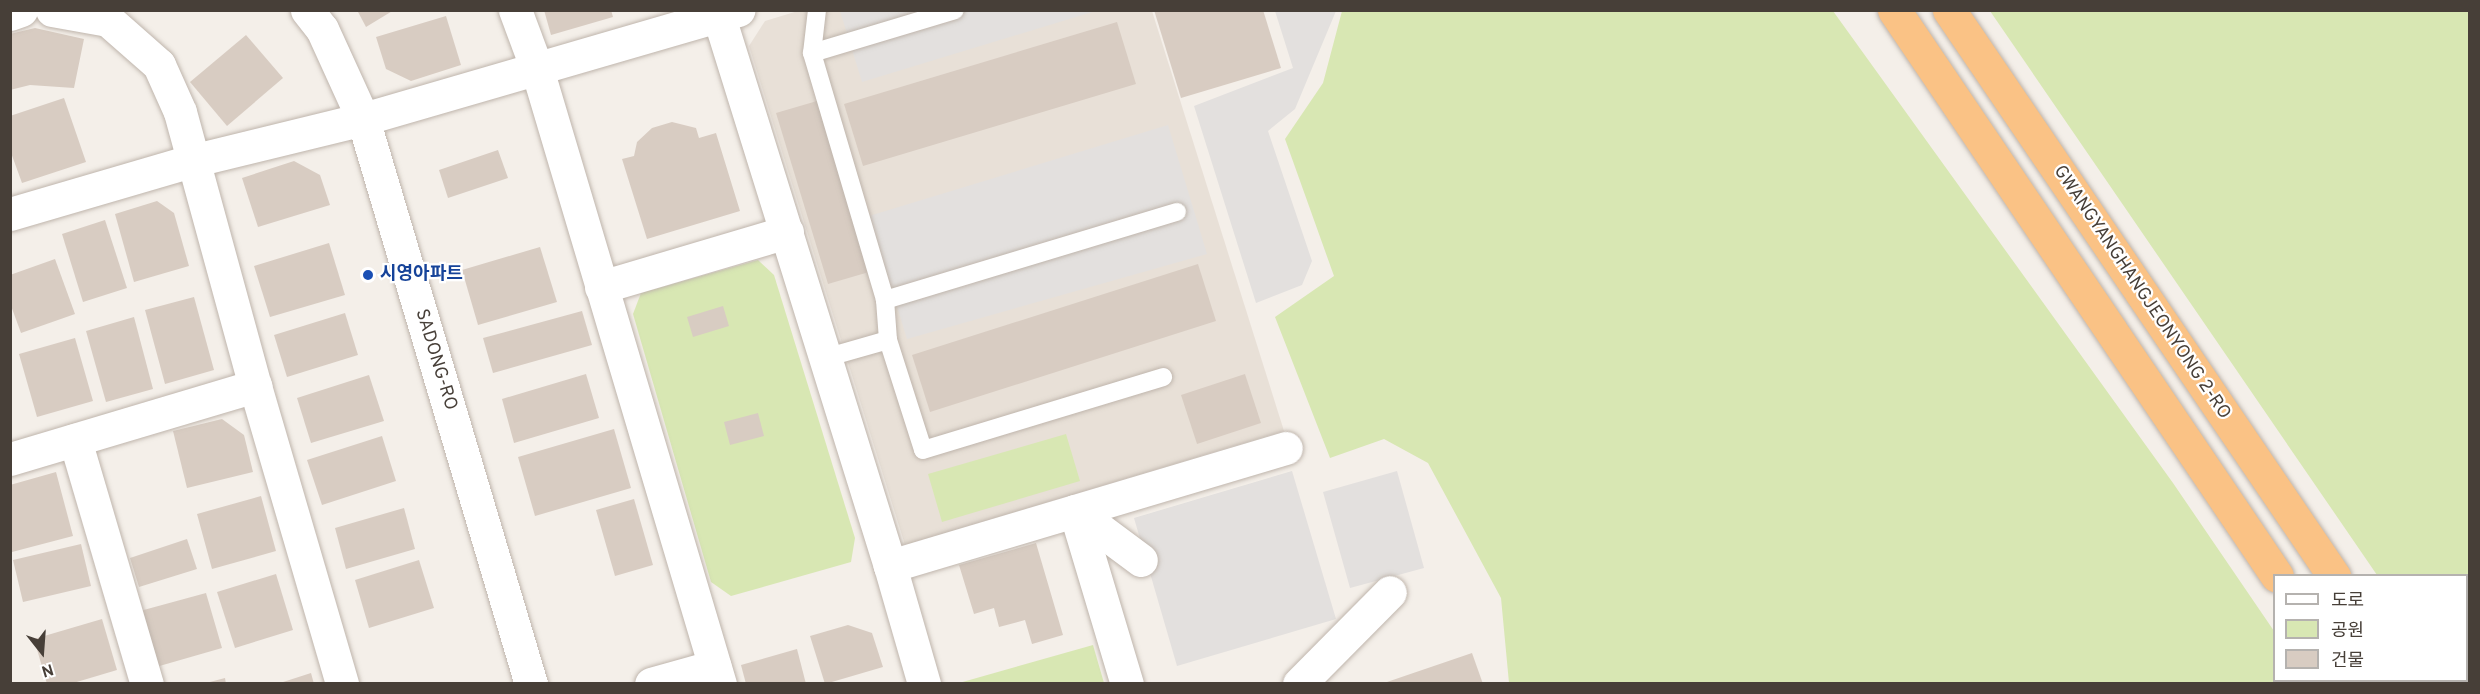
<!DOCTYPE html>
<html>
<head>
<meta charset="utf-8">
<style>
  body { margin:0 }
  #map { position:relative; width:2480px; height:694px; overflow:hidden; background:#f4efe9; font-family:Overpass,"Noto Sans KR",sans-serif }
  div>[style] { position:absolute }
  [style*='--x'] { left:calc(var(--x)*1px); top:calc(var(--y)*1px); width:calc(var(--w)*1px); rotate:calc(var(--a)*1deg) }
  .residential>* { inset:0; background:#e8e0d7 }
  .green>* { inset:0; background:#d8e7b3 }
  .parking>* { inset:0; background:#e3e0de }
  .building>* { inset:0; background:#d8ccc2 }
  .roads { filter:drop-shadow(0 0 2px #bfb5ac) drop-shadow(0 0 2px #bfb5ac) }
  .service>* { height:18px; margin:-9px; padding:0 9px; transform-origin:9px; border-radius:9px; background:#fff }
  .minor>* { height:33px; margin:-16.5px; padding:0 16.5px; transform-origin:16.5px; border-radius:16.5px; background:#fff }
  .tertiary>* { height:33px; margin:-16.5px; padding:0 16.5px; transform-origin:16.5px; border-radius:16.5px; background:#fff }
  .trunk>* { height:33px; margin:-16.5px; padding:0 16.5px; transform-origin:16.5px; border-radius:16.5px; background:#fac285 }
  .dots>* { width:16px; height:16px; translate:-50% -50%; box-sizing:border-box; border:3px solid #fff; border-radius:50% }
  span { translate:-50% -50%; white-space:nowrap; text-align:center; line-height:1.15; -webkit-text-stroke:4.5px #fff; paint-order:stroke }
  .transit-label { font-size:18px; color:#164399; font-weight:700 }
  .left { translate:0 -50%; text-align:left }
  .street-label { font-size:18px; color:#473f38 }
  .frame { position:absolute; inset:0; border:12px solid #473f38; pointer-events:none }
  .legend { position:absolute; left:2273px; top:574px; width:195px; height:108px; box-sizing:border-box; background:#fff; border:2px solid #b5b2af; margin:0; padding:8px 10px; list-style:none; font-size:18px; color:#473f38 }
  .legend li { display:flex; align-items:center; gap:12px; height:30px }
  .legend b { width:30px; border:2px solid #b5b2af }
  .north { position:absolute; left:12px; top:622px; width:60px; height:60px; -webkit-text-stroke:4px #fff; paint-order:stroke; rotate:163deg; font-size:16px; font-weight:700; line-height:24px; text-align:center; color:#473f38 }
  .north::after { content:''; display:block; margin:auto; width:21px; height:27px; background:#473f38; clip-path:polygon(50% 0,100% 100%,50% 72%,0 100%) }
</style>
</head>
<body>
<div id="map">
  <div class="residential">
    <div style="clip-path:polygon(798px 11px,1152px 11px,1284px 431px,905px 545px,749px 46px,765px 21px)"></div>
  </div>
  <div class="green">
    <div style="clip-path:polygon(1342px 11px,1833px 11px,2173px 483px,2274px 631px,2274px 680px,2309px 681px,2311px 683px,1509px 683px,1501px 598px,1428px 463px,1384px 439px,1330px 458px,1275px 317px,1334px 276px,1285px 139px,1323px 83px)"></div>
    <div style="clip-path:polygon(1990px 11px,2469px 11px,2469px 683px,2451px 683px,2449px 681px,2466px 680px,2466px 576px,2377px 575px)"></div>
    <div style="clip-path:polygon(758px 260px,774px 275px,855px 538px,851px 562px,731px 596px,711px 582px,633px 314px,641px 293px)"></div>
    <div style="clip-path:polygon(1066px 434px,1080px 481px,942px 522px,928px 474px)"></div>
    <div style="clip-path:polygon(1093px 645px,1104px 683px,959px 683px)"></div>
  </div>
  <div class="parking">
    <div style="clip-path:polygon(1099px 10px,862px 82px,840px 11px)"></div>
    <div style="clip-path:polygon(1275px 11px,1336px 11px,1295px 109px,1268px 131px,1312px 261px,1302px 285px,1256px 303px,1194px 106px,1293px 68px)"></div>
    <div style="clip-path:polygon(1168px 125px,1207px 254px,907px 339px,869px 216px)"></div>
    <div style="clip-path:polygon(1292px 471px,1336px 619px,1177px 666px,1134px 518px)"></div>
    <div style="clip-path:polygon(1397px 471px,1424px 568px,1350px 588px,1323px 492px)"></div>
  </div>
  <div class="building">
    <div style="clip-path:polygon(357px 10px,394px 10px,366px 27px)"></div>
    <div style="clip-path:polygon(544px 10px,611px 10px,613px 17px,551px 35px)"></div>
    <div style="clip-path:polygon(1154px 10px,1263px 10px,1281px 68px,1181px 98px)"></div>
    <div style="clip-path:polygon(446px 16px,461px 65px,411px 81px,386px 69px,376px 37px)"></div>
    <div style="clip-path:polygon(1117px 22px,1136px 84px,863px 166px,844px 104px)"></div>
    <div style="clip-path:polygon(35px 28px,84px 39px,74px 88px,30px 85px,10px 90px,10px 34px)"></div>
    <div style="clip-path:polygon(246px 35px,283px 78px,227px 126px,190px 82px)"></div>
    <div style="clip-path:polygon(64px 98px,86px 162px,22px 183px,10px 150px,10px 116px)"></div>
    <div style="clip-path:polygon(817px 101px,869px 272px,828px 284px,776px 113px)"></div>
    <div style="clip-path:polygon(672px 122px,696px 128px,699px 138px,716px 133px,740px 211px,647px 239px,622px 159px,634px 156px,637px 142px,652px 128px)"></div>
    <div style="clip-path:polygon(498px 150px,508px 178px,448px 198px,439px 170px)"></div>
    <div style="clip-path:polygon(294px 161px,320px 175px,330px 205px,258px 227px,242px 178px)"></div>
    <div style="clip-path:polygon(157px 201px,174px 213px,189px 266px,134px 282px,115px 214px)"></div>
    <div style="clip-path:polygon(105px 220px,127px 288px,83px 302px,62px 234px)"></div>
    <div style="clip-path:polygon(329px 243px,345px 295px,270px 317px,254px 266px)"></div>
    <div style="clip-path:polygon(540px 247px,557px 302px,478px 325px,462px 270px)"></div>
    <div style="clip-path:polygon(55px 259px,75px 314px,21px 333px,10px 303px,10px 275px)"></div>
    <div style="clip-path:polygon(1198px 264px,1216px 321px,930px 412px,912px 355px)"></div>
    <div style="clip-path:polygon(194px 297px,214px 370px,165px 384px,145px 310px)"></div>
    <div style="clip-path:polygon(723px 306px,729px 326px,693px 337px,687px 317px)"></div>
    <div style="clip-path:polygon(582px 311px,592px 345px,493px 373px,483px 338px)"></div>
    <div style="clip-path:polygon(345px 313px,358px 355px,287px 377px,274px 335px)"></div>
    <div style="clip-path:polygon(134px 317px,153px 389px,106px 402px,86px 331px)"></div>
    <div style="clip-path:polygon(75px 338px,93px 401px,37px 417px,19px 354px)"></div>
    <div style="clip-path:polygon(586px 374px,599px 418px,514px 443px,502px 399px)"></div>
    <div style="clip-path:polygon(1245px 374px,1261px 423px,1197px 444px,1181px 395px)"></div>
    <div style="clip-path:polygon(369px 375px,384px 421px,311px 443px,297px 398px)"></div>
    <div style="clip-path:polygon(758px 413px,764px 436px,730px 445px,724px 422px)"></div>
    <div style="clip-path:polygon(222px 419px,244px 435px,253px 472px,187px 488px,173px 431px)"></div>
    <div style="clip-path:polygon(614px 429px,631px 488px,535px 516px,518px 457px)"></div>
    <div style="clip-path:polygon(382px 436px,396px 481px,322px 505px,307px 460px)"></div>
    <div style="clip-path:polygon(56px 472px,73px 536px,12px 552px,10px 485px)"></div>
    <div style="clip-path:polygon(261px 496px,276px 551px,212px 569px,197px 514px)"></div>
    <div style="clip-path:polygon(634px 499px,653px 565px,615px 576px,596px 510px)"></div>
    <div style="clip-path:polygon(404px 508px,415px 549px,346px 569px,335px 528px)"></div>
    <div style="clip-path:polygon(187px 539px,197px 569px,139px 587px,130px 558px)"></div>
    <div style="clip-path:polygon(1036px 543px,1063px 635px,1032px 644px,1025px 620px,999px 627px,994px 608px,974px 614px,959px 565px)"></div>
    <div style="clip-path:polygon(81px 544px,91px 586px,23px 602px,13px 560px)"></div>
    <div style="clip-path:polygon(419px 560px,434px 608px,369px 628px,355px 580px)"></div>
    <div style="clip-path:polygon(276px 574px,293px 630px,235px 648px,217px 592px)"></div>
    <div style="clip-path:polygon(206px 593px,222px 648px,156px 667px,140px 611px)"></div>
    <div style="clip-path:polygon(102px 619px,117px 670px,70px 684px,47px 684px,34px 639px)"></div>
    <div style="clip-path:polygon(848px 625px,872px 633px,883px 667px,825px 684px,810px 636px)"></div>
    <div style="clip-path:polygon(797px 649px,806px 684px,746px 684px,741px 665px)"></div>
    <div style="clip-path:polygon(1472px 653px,1483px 684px,1384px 684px,1384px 683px)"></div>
    <div style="clip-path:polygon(311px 673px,314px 684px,280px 684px,280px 683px)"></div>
    <div style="clip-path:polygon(225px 678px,226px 684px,206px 684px,206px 683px)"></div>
  </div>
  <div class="roads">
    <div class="service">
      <div style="--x:817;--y:10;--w:43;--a:96.6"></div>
      <div style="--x:812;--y:53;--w:258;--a:73.5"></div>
      <div style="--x:885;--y:300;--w:40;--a:85.7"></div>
      <div style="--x:888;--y:340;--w:66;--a:164.1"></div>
      <div style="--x:812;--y:53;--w:149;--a:-16.7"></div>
      <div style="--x:885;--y:300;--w:305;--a:-16.8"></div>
      <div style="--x:888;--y:340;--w:115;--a:72.3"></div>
      <div style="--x:923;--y:450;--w:251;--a:-16.9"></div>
    </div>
    <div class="minor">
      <div style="--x:52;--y:10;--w:57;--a:10.1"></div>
      <div style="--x:108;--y:20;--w:68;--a:41.4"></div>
      <div style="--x:159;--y:65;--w:51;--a:65.9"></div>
      <div style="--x:180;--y:112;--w:284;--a:74.7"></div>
      <div style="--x:255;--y:386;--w:310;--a:73.7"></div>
      <div style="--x:515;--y:10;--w:63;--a:69.6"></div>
      <div style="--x:537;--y:69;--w:642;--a:73.43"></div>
      <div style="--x:10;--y:14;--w:12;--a:-20"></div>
      <div style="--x:719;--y:17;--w:575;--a:72.7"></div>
      <div style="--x:890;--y:566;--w:123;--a:73.9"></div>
      <div style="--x:10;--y:214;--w:193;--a:-16.3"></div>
      <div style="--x:195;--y:160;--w:173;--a:-13.7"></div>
      <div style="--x:363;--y:119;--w:391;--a:-16.2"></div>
      <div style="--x:601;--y:287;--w:194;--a:-16.5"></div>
      <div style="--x:75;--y:440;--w:254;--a:73.6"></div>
      <div style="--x:10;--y:459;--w:256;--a:-16.6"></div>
      <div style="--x:1075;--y:511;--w:181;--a:73.3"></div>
      <div style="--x:1075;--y:511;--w:82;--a:36.6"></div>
      <div style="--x:890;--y:566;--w:413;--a:-16.6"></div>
      <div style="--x:651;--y:684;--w:66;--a:-15.7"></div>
      <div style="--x:1299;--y:684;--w:129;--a:-45.3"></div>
    </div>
    <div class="tertiary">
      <div style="--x:307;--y:10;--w:24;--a:52"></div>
      <div style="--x:322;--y:29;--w:99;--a:65.5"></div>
      <div style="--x:363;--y:119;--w:589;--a:73.44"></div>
    </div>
    <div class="trunk">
      <div style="--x:1894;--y:10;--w:683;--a:55.91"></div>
      <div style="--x:1949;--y:10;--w:685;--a:55.78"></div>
      <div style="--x:2348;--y:680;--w:4;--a:63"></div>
      <div style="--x:2405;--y:680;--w:4;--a:63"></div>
    </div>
  </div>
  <div class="dots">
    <div style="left:368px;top:275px;background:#1a4fb4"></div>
  </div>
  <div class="transit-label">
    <span class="left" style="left:380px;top:275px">시영아파트</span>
  </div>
  <div class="street-label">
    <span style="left:2141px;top:293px;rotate:56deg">GWANGYANGHANGJEONYONG 2-RO</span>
    <span style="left:435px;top:360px;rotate:73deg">SADONG-RO</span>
  </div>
  <div class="frame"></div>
  <ul class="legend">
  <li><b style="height:8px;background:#fff"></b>도로</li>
  <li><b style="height:16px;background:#d8e7b3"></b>공원</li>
  <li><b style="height:16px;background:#d8ccc2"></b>건물</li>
  </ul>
  <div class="north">N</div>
</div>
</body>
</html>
